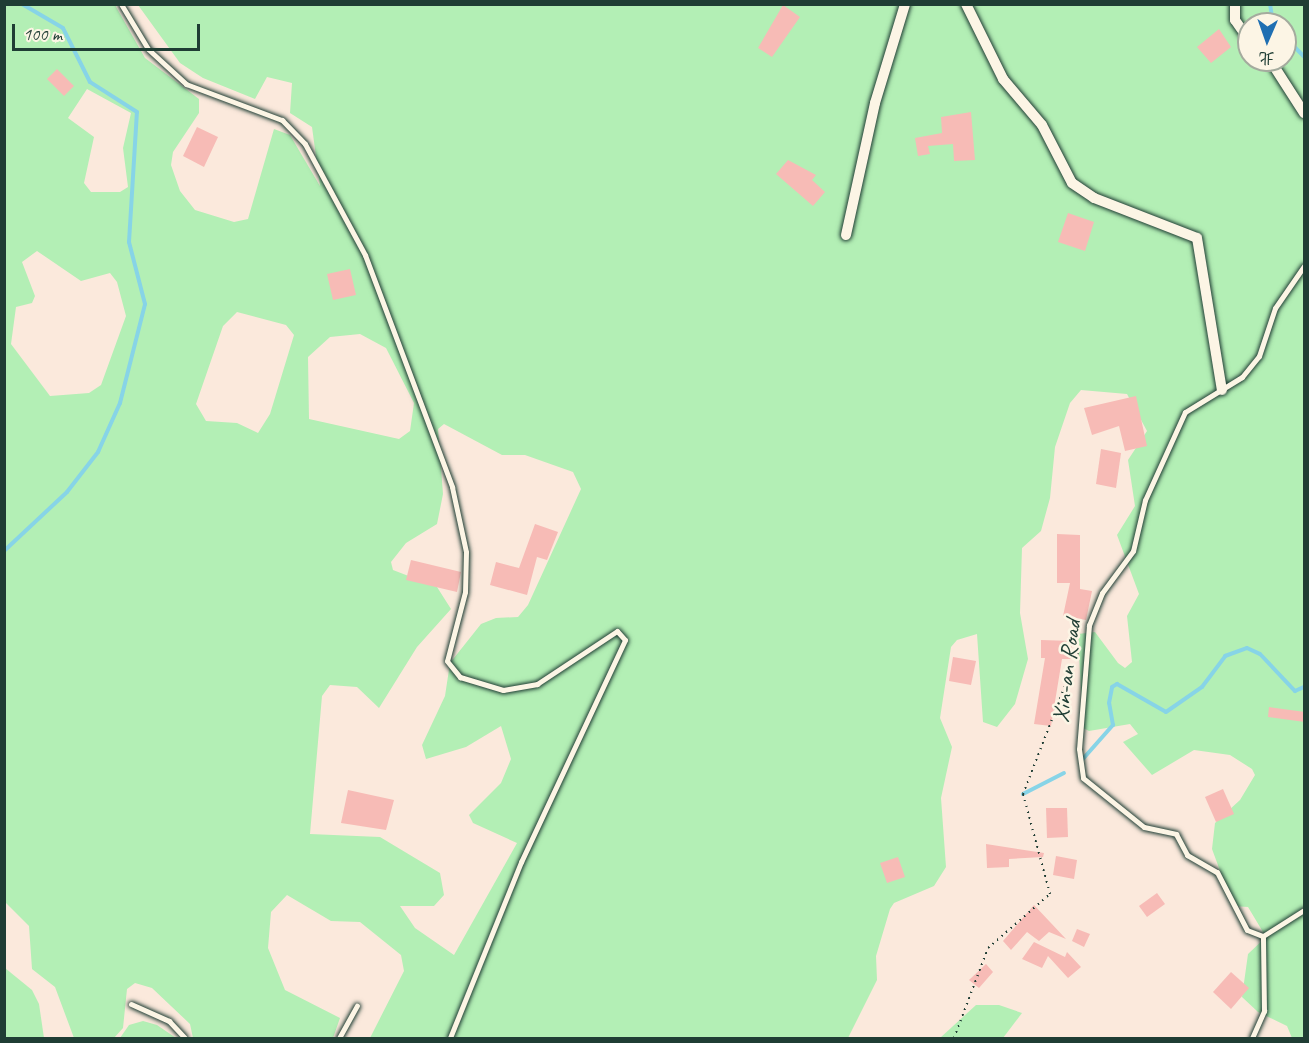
<!DOCTYPE html>
<html>
<head>
<meta charset="utf-8">
<style>
  body { margin:0 }
  #map { position:relative; width:1309px; height:1043px; overflow:hidden; background:#fbe9dc; font-family:Caveat,"LXGW WenKai TC",sans-serif }
  div>[style] { position:absolute }
  [style*='--x'] { left:calc(var(--x)*1px); top:calc(var(--y)*1px); width:calc(var(--w)*1px); rotate:calc(var(--a)*1deg) }
  .green>* { inset:0; background:#b3efb5 }
  .stream>* { height:4px; margin:-2px; padding:0 2px; transform-origin:2px; border-radius:2px; background:#87d4e7 }
  .building>* { inset:0; background:#f7bbb6 }
  .path>* { height:2px; margin-top:-1px; transform-origin:0; background:repeating-linear-gradient(90deg,#1f3d34 0 1.5px,transparent 0 6px) }
  .roads { filter:drop-shadow(0 0 2px #1f3d34) drop-shadow(0 0 2px #1f3d34) }
  .lane>* { height:5px; margin:-2.5px; padding:0 2.5px; transform-origin:2.5px; border-radius:2.5px; background:#fcf5e5 }
  .street>* { height:10px; margin:-5px; padding:0 5px; transform-origin:5px; border-radius:5px; background:#fcf5e5 }
  span { translate:-50% -50%; white-space:nowrap; text-align:center; line-height:1.15; -webkit-text-stroke:5px #fcf5e5; paint-order:stroke }
  .street-label { font-size:24px; color:#1f3d34 }
  .frame { position:absolute; inset:0; border:6px solid #1f3d34; pointer-events:none }
  .north { position:absolute; left:1237px; top:12px; width:60px; height:60px; box-sizing:border-box; background:#fcf5e5; border:2px solid #a4ab9e; border-radius:50%; rotate:182deg; font-size:16px; font-weight:700; line-height:24px; text-align:center; color:#1f3d34 }
  .north::after { content:''; display:block; margin:auto; width:21px; height:27px; background:#1f6fb2; clip-path:polygon(50% 0,100% 100%,50% 72%,0 100%) }
  .scale { position:absolute; left:12px; top:24px; width:188px; height:27px; box-sizing:border-box; border:3px solid #1f3d34; border-top:0; padding-left:8px; font-size:18px; line-height:21px; white-space:nowrap; color:#1f3d34; -webkit-text-stroke:4px #fcf5e5; paint-order:stroke }
</style>
</head>
<body>
<div id="map">
  <div class="green">
    <div style="clip-path:polygon(evenodd,4px 5px,115px 5px,145px 58px,199px 99px,199px 113px,173px 152px,171px 165px,180px 191px,195px 210px,234px 222px,248px 219px,274px 129px,290px 135px,320px 186px,312px 127px,290px 113px,292px 83px,267px 77px,255px 99px,203px 78px,180px 63px,138px 5px,1304px 5px,1304px 1038px,1292px 1038px,1287px 1026px,1258px 1012px,1242px 997px,1248px 954px,1266px 937px,1248px 907px,1233px 906px,1212px 849px,1215px 823px,1240px 800px,1255px 775px,1252px 769px,1230px 755px,1194px 750px,1152px 775px,1123px 742px,1138px 734px,1130px 724px,1089px 731px,1083px 728px,1078px 634px,1095px 632px,1118px 663px,1125px 668px,1132px 662px,1127px 616px,1139px 594px,1117px 535px,1135px 506px,1128px 460px,1147px 431px,1127px 394px,1081px 390px,1070px 403px,1055px 447px,1050px 498px,1041px 531px,1022px 548px,1020px 613px,1028px 659px,1015px 704px,997px 727px,983px 722px,977px 634px,957px 640px,951px 647px,940px 718px,952px 747px,941px 798px,946px 867px,934px 886px,894px 903px,890px 909px,876px 956px,877px 980px,848px 1038px,370px 1038px,404px 971px,401px 955px,360px 922px,331px 921px,287px 895px,271px 912px,268px 948px,285px 990px,340px 1018px,333px 1038px,193px 1038px,190px 1024px,152px 988px,135px 983px,127px 989px,123px 1028px,114px 1038px,74px 1038px,55px 987px,32px 969px,29px 926px,5px 902px,4px 5px,1249px 24px,1285px 24px,1285px 60px,1249px 60px,1249px 24px,4px 5px,87px 89px,131px 113px,123px 148px,128px 187px,120px 192px,91px 192px,84px 183px,94px 137px,68px 118px,87px 89px,4px 5px,37px 251px,81px 281px,110px 273px,117px 282px,126px 316px,101px 385px,89px 393px,50px 396px,11px 344px,16px 307px,32px 303px,35px 296px,22px 262px,37px 251px,4px 5px,237px 312px,286px 325px,294px 335px,270px 414px,258px 433px,237px 423px,206px 421px,196px 404px,223px 326px,237px 312px,4px 5px,360px 334px,386px 348px,414px 403px,410px 431px,399px 439px,309px 419px,308px 357px,330px 337px,360px 334px,4px 5px,444px 424px,502px 455px,525px 455px,573px 472px,581px 489px,528px 605px,518px 617px,496px 618px,481px 624px,450px 663px,445px 696px,422px 745px,426px 759px,466px 747px,501px 726px,511px 759px,501px 783px,469px 815px,473px 823px,517px 843px,454px 955px,415px 928px,400px 906px,434px 906px,444px 895px,440px 873px,380px 837px,310px 834px,322px 696px,330px 685px,357px 687px,379px 708px,417px 647px,451px 609px,437px 587px,393px 570px,391px 562px,406px 543px,437px 524px,443px 494px,438px 429px,444px 424px)"></div>
    <div style="clip-path:polygon(5px 968px,32px 990px,39px 1004px,44px 1038px,5px 1038px)"></div>
    <div style="clip-path:polygon(976px 1005px,999px 1005px,1022px 1013px,1003px 1038px,940px 1038px)"></div>
    <div style="clip-path:polygon(143px 1021px,157px 1025px,176px 1038px,120px 1038px,129px 1025px)"></div>
  </div>
  <div class="stream">
    <div style="--x:1270;--y:4;--w:20;--a:81"></div>
    <div style="--x:1285;--y:37;--w:28;--a:46"></div>
    <div style="--x:4;--y:551;--w:86;--a:-43.1"></div>
    <div style="--x:67;--y:492;--w:51;--a:-52.2"></div>
    <div style="--x:98;--y:452;--w:54;--a:-65.8"></div>
    <div style="--x:120;--y:403;--w:102;--a:-75.8"></div>
    <div style="--x:145;--y:304;--w:64;--a:-104.5"></div>
    <div style="--x:129;--y:242;--w:130;--a:-86.5"></div>
    <div style="--x:137;--y:112;--w:56;--a:-147.4"></div>
    <div style="--x:90;--y:82;--w:60;--a:-116.6"></div>
    <div style="--x:63;--y:28;--w:48;--a:-149.7"></div>
    <div style="--x:1082;--y:760;--w:47;--a:-48.5"></div>
    <div style="--x:1113;--y:725;--w:22;--a:-100"></div>
    <div style="--x:1109;--y:703;--w:16;--a:-79"></div>
    <div style="--x:1112;--y:687;--w:6;--a:-31"></div>
    <div style="--x:1117;--y:684;--w:56;--a:29.7"></div>
    <div style="--x:1166;--y:712;--w:44;--a:-34.8"></div>
    <div style="--x:1202;--y:687;--w:39;--a:-53"></div>
    <div style="--x:1225;--y:656;--w:23;--a:-20"></div>
    <div style="--x:1247;--y:648;--w:14;--a:25"></div>
    <div style="--x:1260;--y:654;--w:51;--a:46.6"></div>
    <div style="--x:1295;--y:691;--w:10;--a:-24"></div>
    <div style="--x:1023;--y:794;--w:46;--a:-27.1"></div>
  </div>
  <div class="building">
    <div style="clip-path:polygon(783px 5px,800px 17px,772px 57px,758px 48px)"></div>
    <div style="clip-path:polygon(1219px 29px,1231px 47px,1211px 63px,1197px 47px)"></div>
    <div style="clip-path:polygon(57px 69px,74px 86px,64px 96px,47px 79px)"></div>
    <div style="clip-path:polygon(971px 112px,975px 160px,954px 161px,953px 144px,928px 146px,930px 154px,918px 156px,915px 138px,942px 133px,941px 117px)"></div>
    <div style="clip-path:polygon(197px 127px,218px 137px,204px 167px,183px 156px)"></div>
    <div style="clip-path:polygon(788px 160px,816px 175px,812px 180px,825px 192px,813px 206px,776px 174px)"></div>
    <div style="clip-path:polygon(1068px 213px,1094px 222px,1085px 251px,1058px 242px)"></div>
    <div style="clip-path:polygon(350px 269px,356px 295px,333px 300px,327px 274px)"></div>
    <div style="clip-path:polygon(1136px 396px,1147px 446px,1125px 451px,1119px 426px,1092px 435px,1084px 408px)"></div>
    <div style="clip-path:polygon(1101px 449px,1121px 453px,1116px 488px,1096px 484px)"></div>
    <div style="clip-path:polygon(535px 524px,558px 532px,547px 560px,537px 557px,527px 595px,490px 585px,496px 562px,519px 568px)"></div>
    <div style="clip-path:polygon(1057px 534px,1080px 535px,1080px 589px,1092px 591px,1086px 620px,1063px 616px,1070px 583px,1057px 583px)"></div>
    <div style="clip-path:polygon(411px 560px,461px 572px,457px 592px,406px 580px)"></div>
    <div style="clip-path:polygon(1041px 640px,1072px 641px,1072px 659px,1062px 659px,1051px 726px,1034px 724px,1045px 658px,1041px 658px)"></div>
    <div style="clip-path:polygon(953px 657px,976px 661px,971px 685px,949px 681px)"></div>
    <div style="clip-path:polygon(1269px 707px,1305px 712px,1305px 722px,1268px 717px)"></div>
    <div style="clip-path:polygon(1223px 789px,1234px 814px,1216px 822px,1205px 797px)"></div>
    <div style="clip-path:polygon(348px 790px,394px 800px,386px 830px,341px 823px)"></div>
    <div style="clip-path:polygon(1046px 808px,1067px 808px,1068px 837px,1047px 838px)"></div>
    <div style="clip-path:polygon(986px 844px,1044px 853px,1043px 857px,1009px 859px,1009px 867px,987px 868px)"></div>
    <div style="clip-path:polygon(1056px 856px,1077px 860px,1074px 879px,1053px 875px)"></div>
    <div style="clip-path:polygon(898px 857px,905px 877px,887px 883px,880px 863px)"></div>
    <div style="clip-path:polygon(1157px 893px,1165px 904px,1147px 917px,1139px 906px)"></div>
    <div style="clip-path:polygon(1034px 905px,1066px 939px,1049px 932px,1039px 941px,1027px 932px,1011px 950px,1003px 941px)"></div>
    <div style="clip-path:polygon(1077px 929px,1090px 934px,1084px 947px,1072px 941px)"></div>
    <div style="clip-path:polygon(1034px 942px,1065px 957px,1067px 952px,1081px 967px,1068px 978px,1048px 956px,1042px 968px,1022px 959px)"></div>
    <div style="clip-path:polygon(986px 964px,993px 972px,979px 988px,969px 980px)"></div>
    <div style="clip-path:polygon(1231px 972px,1249px 988px,1231px 1009px,1213px 992px)"></div>
  </div>
  <div class="path">
    <div style="--x:954;--y:1038;--w:96;--a:-69.3"></div>
    <div style="--x:988;--y:948;--w:82;--a:-41.1"></div>
    <div style="--x:1050;--y:894;--w:104;--a:-105.1"></div>
    <div style="--x:1023;--y:794;--w:152;--a:-68.8"></div>
  </div>
  <div class="roads">
    <div class="lane">
      <div style="--x:121;--y:4;--w:52;--a:59"></div>
      <div style="--x:148;--y:49;--w:52;--a:42.6"></div>
      <div style="--x:186;--y:84;--w:103;--a:20.6"></div>
      <div style="--x:282;--y:120;--w:33;--a:46"></div>
      <div style="--x:305;--y:144;--w:126;--a:61.6"></div>
      <div style="--x:365;--y:255;--w:248;--a:69.4"></div>
      <div style="--x:452;--y:487;--w:66;--a:77.8"></div>
      <div style="--x:466;--y:552;--w:40;--a:91.4"></div>
      <div style="--x:465;--y:592;--w:71;--a:104.6"></div>
      <div style="--x:447;--y:661;--w:21;--a:51"></div>
      <div style="--x:460;--y:677;--w:45;--a:16.8"></div>
      <div style="--x:503;--y:690;--w:35;--a:-10"></div>
      <div style="--x:537;--y:684;--w:96;--a:-33.5"></div>
      <div style="--x:617;--y:631;--w:12;--a:48"></div>
      <div style="--x:625;--y:640;--w:245;--a:115.1"></div>
      <div style="--x:521;--y:862;--w:190;--a:112"></div>
      <div style="--x:1304;--y:266;--w:51;--a:124.6"></div>
      <div style="--x:1275;--y:308;--w:51;--a:108.4"></div>
      <div style="--x:1259;--y:356;--w:27;--a:129"></div>
      <div style="--x:1242;--y:377;--w:67;--a:148.4"></div>
      <div style="--x:1185;--y:412;--w:97;--a:114.4"></div>
      <div style="--x:1145;--y:500;--w:52;--a:103.2"></div>
      <div style="--x:1133;--y:551;--w:52;--a:126.4"></div>
      <div style="--x:1102;--y:593;--w:35;--a:112"></div>
      <div style="--x:1089;--y:625;--w:124;--a:94.6"></div>
      <div style="--x:1079;--y:749;--w:29;--a:82"></div>
      <div style="--x:1083;--y:778;--w:78;--a:38.8"></div>
      <div style="--x:1144;--y:827;--w:33;--a:12"></div>
      <div style="--x:1176;--y:834;--w:24;--a:62"></div>
      <div style="--x:1187;--y:855;--w:34;--a:30"></div>
      <div style="--x:1217;--y:872;--w:65;--a:62.7"></div>
      <div style="--x:1247;--y:930;--w:17;--a:21"></div>
      <div style="--x:1263;--y:936;--w:49;--a:-32.4"></div>
      <div style="--x:131;--y:1004;--w:42;--a:24.1"></div>
      <div style="--x:169;--y:1021;--w:23;--a:47"></div>
      <div style="--x:339;--y:1038;--w:37;--a:-61"></div>
      <div style="--x:1252;--y:1038;--w:30;--a:-66"></div>
      <div style="--x:1264;--y:1011;--w:75;--a:-90.8"></div>
    </div>
    <div class="street">
      <div style="--x:966;--y:4;--w:84;--a:63.7"></div>
      <div style="--x:1003;--y:79;--w:60;--a:49.7"></div>
      <div style="--x:1042;--y:125;--w:65;--a:62.7"></div>
      <div style="--x:1072;--y:183;--w:27;--a:34"></div>
      <div style="--x:1094;--y:198;--w:110;--a:21.2"></div>
      <div style="--x:1197;--y:238;--w:154;--a:80.7"></div>
      <div style="--x:1235;--y:4;--w:16;--a:90"></div>
      <div style="--x:1235;--y:20;--w:24;--a:55"></div>
      <div style="--x:1270;--y:60;--w:63;--a:57.3"></div>
      <div style="--x:846;--y:235;--w:135;--a:-77.6"></div>
      <div style="--x:875;--y:103;--w:103;--a:-73.1"></div>
    </div>
  </div>
  <div class="street-label">
    <span style="left:1067px;top:671px;rotate:-83deg">Xin-an Road</span>
  </div>
  <div class="frame"></div>
  <div class="north">北</div>
  <div class="scale">100 m</div>
</div>
</body>
</html>
